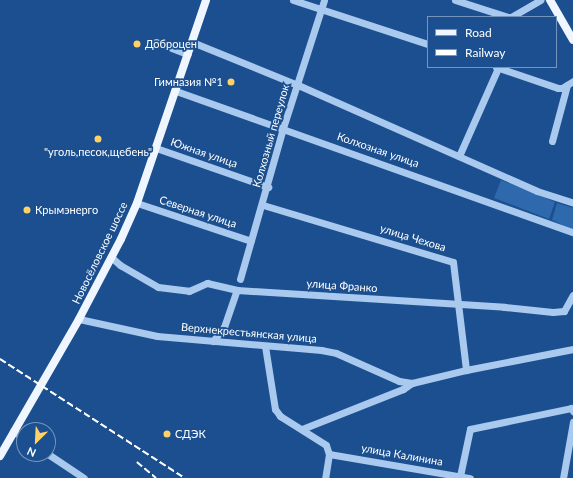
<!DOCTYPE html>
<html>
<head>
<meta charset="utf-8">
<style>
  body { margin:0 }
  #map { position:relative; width:573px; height:478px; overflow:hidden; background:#1b4f8f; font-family:Lato,sans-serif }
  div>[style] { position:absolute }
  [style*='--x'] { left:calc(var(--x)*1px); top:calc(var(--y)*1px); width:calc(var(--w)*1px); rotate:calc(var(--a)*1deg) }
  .green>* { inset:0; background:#2e69ad }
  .minor>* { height:7px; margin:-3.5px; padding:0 3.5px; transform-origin:3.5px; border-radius:3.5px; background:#a9c9ee }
  .major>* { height:8px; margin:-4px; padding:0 4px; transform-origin:4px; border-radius:4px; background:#f0f6ff }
  .rail>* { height:1.5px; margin-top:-0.75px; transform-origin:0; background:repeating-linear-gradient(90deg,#fff 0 7px,transparent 0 10px) }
  .dots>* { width:11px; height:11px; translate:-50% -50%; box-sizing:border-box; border:2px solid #1b4f8f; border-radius:50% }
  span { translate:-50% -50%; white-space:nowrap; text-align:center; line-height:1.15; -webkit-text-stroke:3.5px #1b4f8f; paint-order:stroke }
  .poi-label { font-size:11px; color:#fff }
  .left { translate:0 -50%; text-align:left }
  .right { translate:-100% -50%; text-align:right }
  .street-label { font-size:11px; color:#fff }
  .legend { position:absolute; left:427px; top:16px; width:130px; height:52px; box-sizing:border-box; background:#1b4f8f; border:1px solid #7695bc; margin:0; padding:5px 7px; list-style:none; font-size:12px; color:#fff }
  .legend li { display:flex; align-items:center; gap:8px; height:20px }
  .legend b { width:20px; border:1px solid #7695bc }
  .north { position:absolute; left:16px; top:422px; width:40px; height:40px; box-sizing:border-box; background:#1b4f8f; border:1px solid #7695bc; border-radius:50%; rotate:204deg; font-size:11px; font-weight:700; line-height:16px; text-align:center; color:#fff }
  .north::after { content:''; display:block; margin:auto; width:14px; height:18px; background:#ffd166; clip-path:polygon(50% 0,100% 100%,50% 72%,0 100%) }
</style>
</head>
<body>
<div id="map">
  <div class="green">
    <div style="clip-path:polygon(501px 180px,555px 202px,549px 219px,494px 198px)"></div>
    <div style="clip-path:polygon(557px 203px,573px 208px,573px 230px,552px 220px)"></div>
  </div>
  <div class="minor">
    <div style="--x:293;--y:0;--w:142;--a:18.1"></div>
    <div style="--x:455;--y:0;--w:56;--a:17.8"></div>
    <div style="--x:508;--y:17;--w:3;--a:0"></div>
    <div style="--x:511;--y:17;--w:34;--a:-30"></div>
    <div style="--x:156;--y:42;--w:34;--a:21"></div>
    <div style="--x:192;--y:42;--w:114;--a:22.1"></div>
    <div style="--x:298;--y:85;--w:261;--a:23.9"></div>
    <div style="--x:537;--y:191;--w:38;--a:18"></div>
    <div style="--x:496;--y:67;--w:65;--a:18.7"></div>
    <div style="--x:558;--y:88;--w:4;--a:0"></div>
    <div style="--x:562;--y:88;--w:13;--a:-32"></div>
    <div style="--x:176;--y:91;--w:421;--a:19.6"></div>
    <div style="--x:552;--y:141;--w:58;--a:-75"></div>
    <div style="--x:156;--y:148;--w:119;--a:19.2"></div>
    <div style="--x:459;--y:156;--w:96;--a:-66.1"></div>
    <div style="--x:137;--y:203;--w:120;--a:18.4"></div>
    <div style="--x:263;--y:205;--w:198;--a:16.7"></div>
    <div style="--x:453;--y:262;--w:109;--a:83.1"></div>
    <div style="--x:112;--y:258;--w:11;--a:41"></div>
    <div style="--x:120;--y:265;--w:44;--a:30.1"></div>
    <div style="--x:158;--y:287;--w:31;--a:7"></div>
    <div style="--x:189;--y:291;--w:20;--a:-24"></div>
    <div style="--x:207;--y:283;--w:31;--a:13"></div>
    <div style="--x:237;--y:290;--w:268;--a:3.6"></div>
    <div style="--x:504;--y:307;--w:49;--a:5.8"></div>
    <div style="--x:553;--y:312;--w:11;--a:-5"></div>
    <div style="--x:564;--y:311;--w:18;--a:-61"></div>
    <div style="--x:240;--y:279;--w:157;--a:-74.1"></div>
    <div style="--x:283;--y:128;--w:134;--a:-72.2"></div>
    <div style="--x:79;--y:319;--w:80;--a:12.3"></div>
    <div style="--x:157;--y:336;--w:165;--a:4.9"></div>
    <div style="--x:321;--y:350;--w:15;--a:11"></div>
    <div style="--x:336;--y:353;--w:69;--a:24"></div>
    <div style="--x:399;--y:381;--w:13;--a:9"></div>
    <div style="--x:412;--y:383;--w:56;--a:-13.5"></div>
    <div style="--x:466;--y:370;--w:109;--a:-11.1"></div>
    <div style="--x:213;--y:341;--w:18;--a:-52"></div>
    <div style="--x:224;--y:327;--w:39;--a:-71"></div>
    <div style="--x:265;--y:346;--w:64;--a:81"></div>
    <div style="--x:275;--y:409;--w:9;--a:54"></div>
    <div style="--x:280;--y:416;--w:54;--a:32.2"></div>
    <div style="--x:326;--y:445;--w:9;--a:72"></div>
    <div style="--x:329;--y:454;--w:24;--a:99"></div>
    <div style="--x:302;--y:429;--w:109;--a:-21.6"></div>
    <div style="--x:403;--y:389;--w:11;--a:-34"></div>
    <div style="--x:13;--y:431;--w:13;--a:32"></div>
    <div style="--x:48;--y:454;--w:43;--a:33.7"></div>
    <div style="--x:329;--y:454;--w:143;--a:9.7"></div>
    <div style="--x:460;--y:476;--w:48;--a:-78"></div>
    <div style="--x:470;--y:429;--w:103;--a:-11.7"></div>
    <div style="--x:571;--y:408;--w:4;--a:56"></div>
    <div style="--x:563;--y:478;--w:57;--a:-79.9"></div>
  </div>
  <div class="major">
    <div style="--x:550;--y:0;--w:46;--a:60.1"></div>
    <div style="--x:0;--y:456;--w:158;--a:-60"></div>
    <div style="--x:79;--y:319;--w:90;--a:-62.3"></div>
    <div style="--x:121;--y:239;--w:39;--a:-66"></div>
    <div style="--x:137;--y:203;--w:214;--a:-71.2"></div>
  </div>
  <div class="rail">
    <div style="--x:0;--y:359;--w:220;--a:32.8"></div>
    <div style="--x:137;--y:462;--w:25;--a:40"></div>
  </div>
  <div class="dots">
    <div style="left:137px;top:44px;background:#ffd166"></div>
    <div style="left:231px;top:82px;background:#ffd166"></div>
    <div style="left:98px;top:139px;background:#ffd166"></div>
    <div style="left:27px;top:210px;background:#ffd166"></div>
    <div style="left:167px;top:434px;background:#ffd166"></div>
  </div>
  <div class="poi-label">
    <span class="left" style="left:145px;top:44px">Доброцен</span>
    <span class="right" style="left:223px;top:82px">Гимназия №1</span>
    <span style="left:98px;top:152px">"уголь,песок,щебень"</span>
    <span class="left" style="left:35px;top:210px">Крымэнерго</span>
    <span class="left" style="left:175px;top:434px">СДЭК</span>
  </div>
  <div class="street-label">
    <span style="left:271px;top:136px;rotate:-74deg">Колхозный переулок</span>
    <span style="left:378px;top:150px;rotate:19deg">Колхозная улица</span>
    <span style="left:204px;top:153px;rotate:19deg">Южная улица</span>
    <span style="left:198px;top:212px;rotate:18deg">Северная улица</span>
    <span style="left:413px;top:238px;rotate:17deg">улица Чехова</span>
    <span style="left:100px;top:253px;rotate:-64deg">Новосёловское шоссе</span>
    <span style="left:342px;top:286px;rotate:4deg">улица Франко</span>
    <span style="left:249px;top:333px;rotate:5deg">Верхнекрестьянская улица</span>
    <span style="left:402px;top:455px;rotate:10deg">улица Калинина</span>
  </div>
  <ul class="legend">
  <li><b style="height:5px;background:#f0f6ff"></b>Road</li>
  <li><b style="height:5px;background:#fff"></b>Railway</li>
  </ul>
  <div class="north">N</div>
</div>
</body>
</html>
